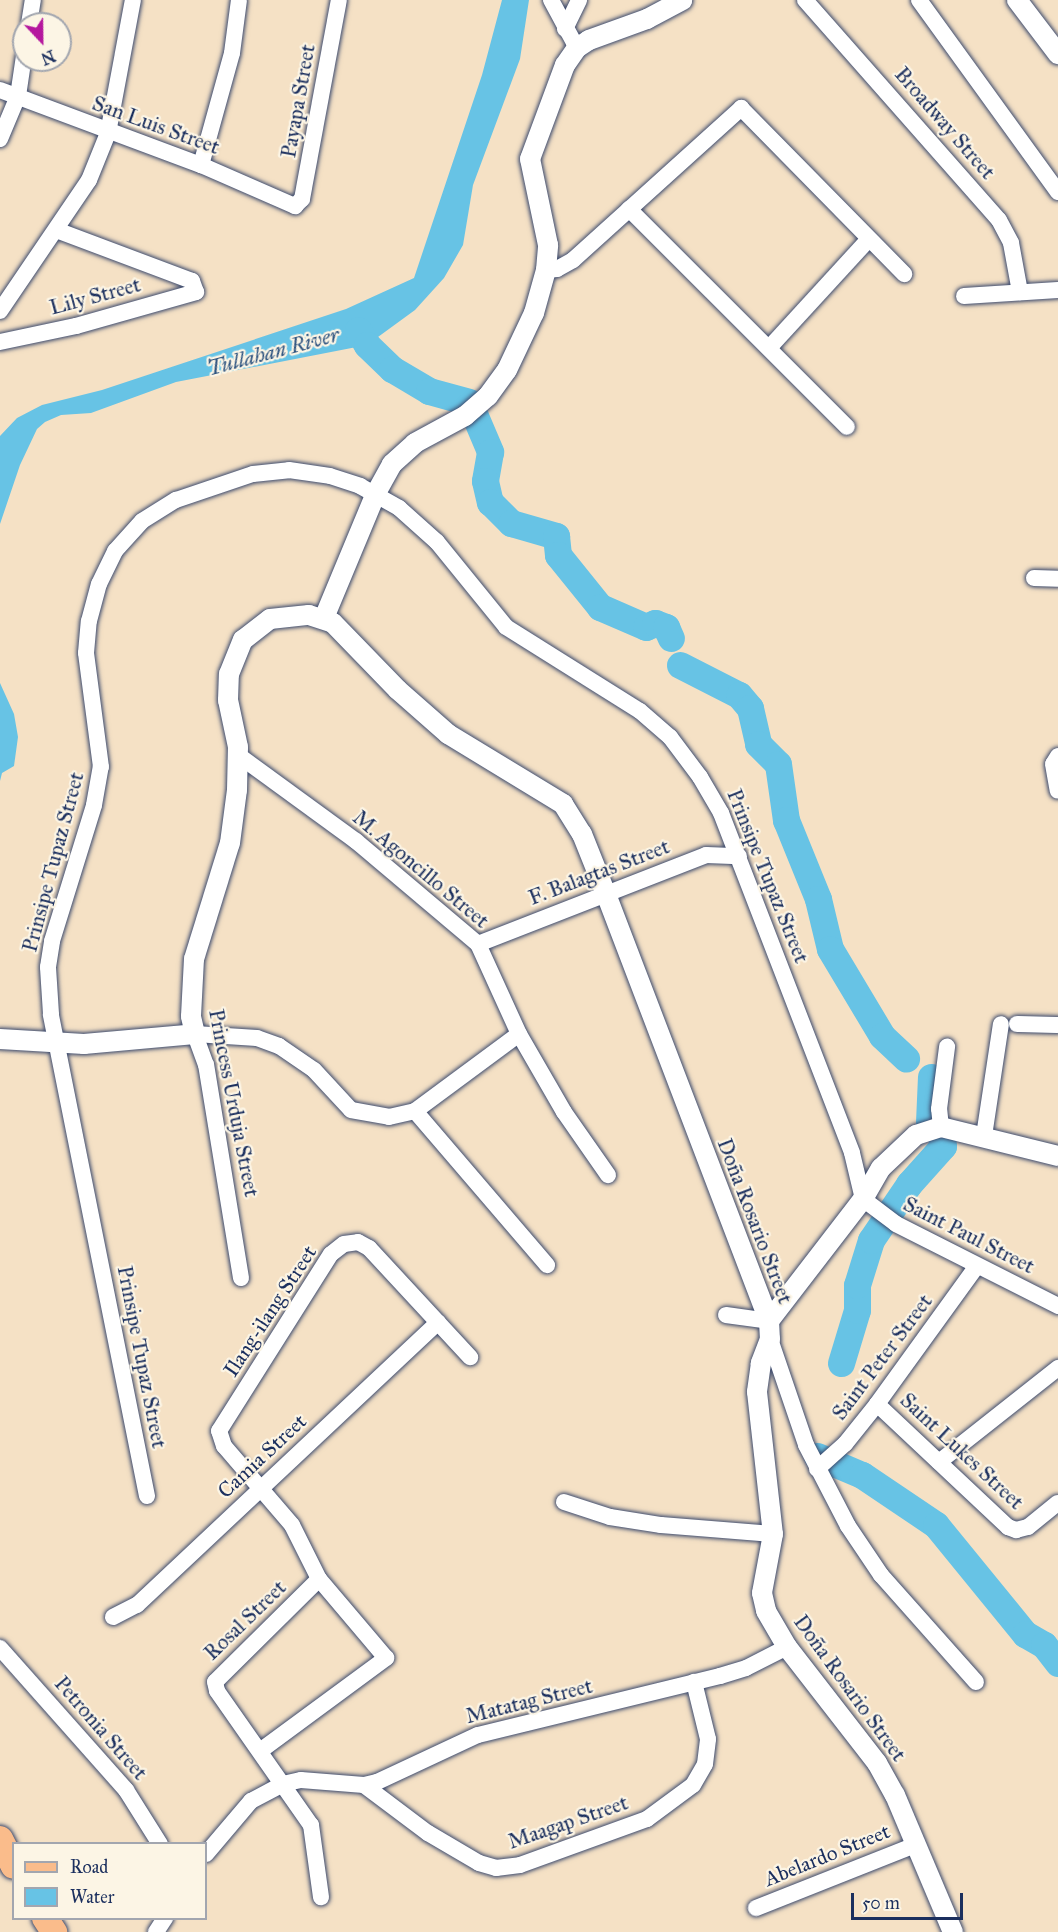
<!DOCTYPE html>
<html>
<head>
<meta charset="utf-8">
<style>
  body { margin:0 }
  #map { position:relative; width:1058px; height:1932px; overflow:hidden; background:#f5e1c5; font-family:"IM FELL Great Primer",serif }
  div>[style] { position:absolute }
  [style*='--x'] { left:calc(var(--x)*1px); top:calc(var(--y)*1px); width:calc(var(--w)*1px); rotate:calc(var(--a)*1deg) }
  .water>* { inset:0; background:#67c3e5 }
  .river>* { height:27px; margin:-13.5px; padding:0 13.5px; transform-origin:13.5px; border-radius:13.5px; background:#67c3e5 }
  .roads { filter:drop-shadow(0 0 2px #3c4a6d) drop-shadow(0 0 2px #3c4a6d) }
  .minor>* { height:16px; margin:-8px; padding:0 8px; transform-origin:8px; border-radius:8px; background:#fff }
  .tertiary>* { height:20px; margin:-10px; padding:0 10px; transform-origin:10px; border-radius:10px; background:#fff }
  .primary>* { height:26px; margin:-13px; padding:0 13px; transform-origin:13px; border-radius:13px; background:#fabc8b }
  span { translate:-50% -50%; white-space:nowrap; text-align:center; line-height:1.15; -webkit-text-stroke:4.5px #fcf5e5; paint-order:stroke }
  .street-label { font-size:21px; color:#1b2f5e }
  .water-label { font-size:22px; color:#2e5480; font-style:italic }
  .legend { position:absolute; left:12px; top:1842px; width:195px; height:78px; box-sizing:border-box; background:#fcf5e5; border:2px solid #a2a6af; margin:0; padding:8px 10px; list-style:none; font-size:18px; color:#1b2f5e }
  .legend li { display:flex; align-items:center; gap:12px; height:30px }
  .legend b { width:30px; border:2px solid #a2a6af }
  .north { position:absolute; left:12px; top:12px; width:60px; height:60px; box-sizing:border-box; background:#fcf5e5; border:2px solid #a2a6af; border-radius:50%; rotate:158deg; font-size:16px; font-weight:700; line-height:24px; text-align:center; color:#1b2f5e }
  .north::after { content:''; display:block; margin:auto; width:21px; height:27px; background:#b5179e; clip-path:polygon(50% 0,100% 100%,50% 72%,0 100%) }
  .scale { position:absolute; left:851px; top:1893px; width:112px; height:27px; box-sizing:border-box; border:3px solid #1b2f5e; border-top:0; padding-left:8px; font-size:18px; line-height:21px; white-space:nowrap; color:#1b2f5e; -webkit-text-stroke:4px #fcf5e5; paint-order:stroke }
</style>
</head>
<body>
<div id="map">
  <div class="water">
    <div style="clip-path:polygon(502px 0,529px 0,520px 59px,473px 185px,463px 245px,444px 278px,415px 310px,367px 345px,176px 382px,91px 413px,61px 415px,45px 422px,37px 429px,20px 465px,0 524px,0 436px,17px 418px,42px 405px,102px 390px,346px 309px,414px 278px,482px 75px)"></div>
    <div style="clip-path:polygon(0 683px,14px 714px,18px 737px,14px 766px,2px 773px,0 781px)"></div>
  </div>
  <div class="river">
    <div style="--x:358;--y:330;--w:17;--a:59"></div>
    <div style="--x:367;--y:345;--w:35;--a:44"></div>
    <div style="--x:392;--y:369;--w:43;--a:30.7"></div>
    <div style="--x:429;--y:391;--w:41;--a:15.4"></div>
    <div style="--x:475;--y:416;--w:39;--a:67"></div>
    <div style="--x:490;--y:452;--w:29;--a:100"></div>
    <div style="--x:485;--y:481;--w:22;--a:77"></div>
    <div style="--x:490;--y:502;--w:30;--a:45"></div>
    <div style="--x:511;--y:523;--w:47;--a:16.1"></div>
    <div style="--x:556;--y:536;--w:19;--a:84"></div>
    <div style="--x:558;--y:555;--w:67;--a:51.1"></div>
    <div style="--x:600;--y:607;--w:50;--a:23.5"></div>
    <div style="--x:646;--y:627;--w:10;--a:-24"></div>
    <div style="--x:655;--y:623;--w:12;--a:20"></div>
    <div style="--x:666;--y:627;--w:12;--a:66"></div>
    <div style="--x:680;--y:665;--w:66;--a:27"></div>
    <div style="--x:739;--y:695;--w:17;--a:50"></div>
    <div style="--x:750;--y:708;--w:37;--a:77"></div>
    <div style="--x:758;--y:744;--w:28;--a:45"></div>
    <div style="--x:778;--y:764;--w:57;--a:81.9"></div>
    <div style="--x:786;--y:820;--w:85;--a:67.9"></div>
    <div style="--x:818;--y:899;--w:51;--a:76.5"></div>
    <div style="--x:830;--y:949;--w:101;--a:59.1"></div>
    <div style="--x:882;--y:1036;--w:33;--a:43"></div>
    <div style="--x:929;--y:1122;--w:45;--a:-87.5"></div>
    <div style="--x:841;--y:1363;--w:55;--a:-73.2"></div>
    <div style="--x:857;--y:1310;--w:25;--a:-90"></div>
    <div style="--x:857;--y:1285;--w:47;--a:-72.7"></div>
    <div style="--x:871;--y:1240;--w:68;--a:-55.8"></div>
    <div style="--x:909;--y:1184;--w:51;--a:-48.2"></div>
    <div style="--x:943;--y:1146;--w:14;--a:-102"></div>
    <div style="--x:817;--y:1456;--w:49;--a:22.9"></div>
    <div style="--x:862;--y:1475;--w:89;--a:34"></div>
    <div style="--x:936;--y:1525;--w:141;--a:50.8"></div>
    <div style="--x:1025;--y:1634;--w:22;--a:30"></div>
    <div style="--x:1044;--y:1645;--w:23;--a:52"></div>
  </div>
  <div class="roads">
    <div class="minor">
      <div style="--x:551;--y:0;--w:55;--a:61.6"></div>
      <div style="--x:805;--y:0;--w:293;--a:48.6"></div>
      <div style="--x:999;--y:220;--w:26;--a:62"></div>
      <div style="--x:1011;--y:243;--w:50;--a:79.6"></div>
      <div style="--x:919;--y:0;--w:237;--a:54.1"></div>
      <div style="--x:29;--y:24;--w:24;--a:-81"></div>
      <div style="--x:565;--y:29;--w:32;--a:-64"></div>
      <div style="--x:0;--y:90;--w:215;--a:20.5"></div>
      <div style="--x:201;--y:165;--w:103;--a:23.6"></div>
      <div style="--x:295;--y:206;--w:10;--a:-45"></div>
      <div style="--x:302;--y:199;--w:202;--a:-79.5"></div>
      <div style="--x:0;--y:139;--w:47;--a:-67.3"></div>
      <div style="--x:18;--y:96;--w:40;--a:-81.5"></div>
      <div style="--x:201;--y:165;--w:116;--a:-74.5"></div>
      <div style="--x:232;--y:53;--w:53;--a:-82.5"></div>
      <div style="--x:629;--y:209;--w:308;--a:45"></div>
      <div style="--x:546;--y:270;--w:11;--a:-5"></div>
      <div style="--x:557;--y:269;--w:18;--a:-29"></div>
      <div style="--x:573;--y:260;--w:227;--a:-42.1"></div>
      <div style="--x:741;--y:108;--w:233;--a:45.5"></div>
      <div style="--x:964;--y:296;--w:94;--a:-3.7"></div>
      <div style="--x:0;--y:311;--w:158;--a:-55.8"></div>
      <div style="--x:89;--y:180;--w:51;--a:-68"></div>
      <div style="--x:108;--y:133;--w:135;--a:-79.4"></div>
      <div style="--x:0;--y:342;--w:78;--a:-11.9"></div>
      <div style="--x:76;--y:326;--w:125;--a:-15.8"></div>
      <div style="--x:196;--y:292;--w:12;--a:-110"></div>
      <div style="--x:192;--y:281;--w:145;--a:-159.4"></div>
      <div style="--x:769;--y:348;--w:147;--a:-47.5"></div>
      <div style="--x:1034;--y:578;--w:24;--a:2"></div>
      <div style="--x:238;--y:755;--w:146;--a:36.1"></div>
      <div style="--x:356;--y:841;--w:160;--a:40.2"></div>
      <div style="--x:478;--y:944;--w:99;--a:65.5"></div>
      <div style="--x:519;--y:1034;--w:90;--a:60"></div>
      <div style="--x:564;--y:1112;--w:77;--a:55.1"></div>
      <div style="--x:1058;--y:756;--w:9;--a:122"></div>
      <div style="--x:1053;--y:764;--w:27;--a:80"></div>
      <div style="--x:478;--y:944;--w:245;--a:-21.3"></div>
      <div style="--x:706;--y:855;--w:33;--a:2"></div>
      <div style="--x:1017;--y:1024;--w:41;--a:1.4"></div>
      <div style="--x:415;--y:1111;--w:203;--a:49.4"></div>
      <div style="--x:941;--y:1127;--w:18;--a:-96"></div>
      <div style="--x:939;--y:1109;--w:63;--a:-82.6"></div>
      <div style="--x:984;--y:1136;--w:113;--a:-81.4"></div>
      <div style="--x:241;--y:1278;--w:216;--a:-99.3"></div>
      <div style="--x:206;--y:1065;--w:33;--a:-110"></div>
      <div style="--x:195;--y:1034;--w:62;--a:3.7"></div>
      <div style="--x:257;--y:1038;--w:23;--a:20"></div>
      <div style="--x:279;--y:1046;--w:42;--a:34.4"></div>
      <div style="--x:314;--y:1070;--w:54;--a:47.2"></div>
      <div style="--x:351;--y:1110;--w:39;--a:10"></div>
      <div style="--x:389;--y:1117;--w:27;--a:-13"></div>
      <div style="--x:415;--y:1111;--w:129;--a:-36.5"></div>
      <div style="--x:726;--y:1315;--w:43;--a:7.9"></div>
      <div style="--x:770;--y:1339;--w:112;--a:71.2"></div>
      <div style="--x:806;--y:1445;--w:91;--a:62.6"></div>
      <div style="--x:848;--y:1526;--w:59;--a:56"></div>
      <div style="--x:881;--y:1575;--w:143;--a:48.4"></div>
      <div style="--x:877;--y:1404;--w:180;--a:43.2"></div>
      <div style="--x:1008;--y:1527;--w:9;--a:21"></div>
      <div style="--x:1016;--y:1530;--w:12;--a:-14"></div>
      <div style="--x:1028;--y:1527;--w:38;--a:-39"></div>
      <div style="--x:939;--y:1462;--w:152;--a:-38.3"></div>
      <div style="--x:817;--y:1469;--w:38;--a:-42"></div>
      <div style="--x:845;--y:1444;--w:51;--a:-51.3"></div>
      <div style="--x:877;--y:1404;--w:170;--a:-54.1"></div>
      <div style="--x:147;--y:1496;--w:491;--a:-101.3"></div>
      <div style="--x:51;--y:1014;--w:47;--a:-93.7"></div>
      <div style="--x:48;--y:967;--w:26;--a:-81"></div>
      <div style="--x:52;--y:941;--w:142;--a:-72.8"></div>
      <div style="--x:94;--y:805;--w:39;--a:-80"></div>
      <div style="--x:101;--y:767;--w:115;--a:-97.5"></div>
      <div style="--x:86;--y:653;--w:32;--a:-85"></div>
      <div style="--x:89;--y:621;--w:38;--a:-75"></div>
      <div style="--x:99;--y:584;--w:37;--a:-64"></div>
      <div style="--x:115;--y:551;--w:40;--a:-48"></div>
      <div style="--x:142;--y:521;--w:40;--a:-32"></div>
      <div style="--x:176;--y:500;--w:81;--a:-18.7"></div>
      <div style="--x:253;--y:474;--w:36;--a:-6"></div>
      <div style="--x:289;--y:470;--w:41;--a:8.3"></div>
      <div style="--x:330;--y:476;--w:32;--a:18"></div>
      <div style="--x:360;--y:486;--w:45;--a:29.4"></div>
      <div style="--x:399;--y:508;--w:51;--a:41.8"></div>
      <div style="--x:437;--y:542;--w:109;--a:50.9"></div>
      <div style="--x:506;--y:627;--w:158;--a:32.1"></div>
      <div style="--x:640;--y:711;--w:40;--a:41"></div>
      <div style="--x:670;--y:737;--w:50;--a:53.1"></div>
      <div style="--x:700;--y:777;--w:42;--a:59.7"></div>
      <div style="--x:721;--y:813;--w:364;--a:68.9"></div>
      <div style="--x:852;--y:1153;--w:47;--a:76.6"></div>
      <div style="--x:863;--y:1199;--w:41;--a:37.1"></div>
      <div style="--x:896;--y:1224;--w:182;--a:26.8"></div>
      <div style="--x:564;--y:1502;--w:48;--a:18.1"></div>
      <div style="--x:610;--y:1517;--w:52;--a:8.9"></div>
      <div style="--x:661;--y:1525;--w:112;--a:4.6"></div>
      <div style="--x:319;--y:1579;--w:146;--a:135.3"></div>
      <div style="--x:215;--y:1682;--w:9;--a:77"></div>
      <div style="--x:217;--y:1691;--w:164;--a:55"></div>
      <div style="--x:311;--y:1825;--w:73;--a:82.1"></div>
      <div style="--x:113;--y:1617;--w:27;--a:-27"></div>
      <div style="--x:137;--y:1605;--w:413;--a:-43.2"></div>
      <div style="--x:0;--y:1648;--w:190;--a:48.4"></div>
      <div style="--x:126;--y:1790;--w:64;--a:57.8"></div>
      <div style="--x:260;--y:1751;--w:157;--a:-36.4"></div>
      <div style="--x:386;--y:1658;--w:104;--a:-130.3"></div>
      <div style="--x:319;--y:1579;--w:60;--a:-116.6"></div>
      <div style="--x:292;--y:1525;--w:104;--a:-130.7"></div>
      <div style="--x:224;--y:1446;--w:16;--a:-108"></div>
      <div style="--x:219;--y:1431;--w:209;--a:-57.7"></div>
      <div style="--x:331;--y:1254;--w:16;--a:-38"></div>
      <div style="--x:344;--y:1244;--w:14;--a:-8"></div>
      <div style="--x:358;--y:1242;--w:13;--a:29"></div>
      <div style="--x:369;--y:1248;--w:149;--a:47.2"></div>
      <div style="--x:364;--y:1785;--w:80;--a:36.9"></div>
      <div style="--x:428;--y:1833;--w:59;--a:30.5"></div>
      <div style="--x:479;--y:1863;--w:18;--a:16"></div>
      <div style="--x:496;--y:1868;--w:24;--a:-7"></div>
      <div style="--x:520;--y:1865;--w:135;--a:-19.9"></div>
      <div style="--x:647;--y:1819;--w:57;--a:-36.5"></div>
      <div style="--x:693;--y:1785;--w:24;--a:-60"></div>
      <div style="--x:705;--y:1764;--w:25;--a:-83"></div>
      <div style="--x:708;--y:1739;--w:59;--a:-103.8"></div>
      <div style="--x:206;--y:1854;--w:70;--a:-49.7"></div>
      <div style="--x:251;--y:1801;--w:36;--a:-28"></div>
      <div style="--x:283;--y:1784;--w:18;--a:-13"></div>
      <div style="--x:301;--y:1780;--w:63;--a:4.5"></div>
      <div style="--x:364;--y:1785;--w:13;--a:-13"></div>
      <div style="--x:377;--y:1782;--w:111;--a:-25"></div>
      <div style="--x:478;--y:1735;--w:249;--a:-13.7"></div>
      <div style="--x:720;--y:1676;--w:27;--a:-17"></div>
      <div style="--x:746;--y:1668;--w:46;--a:-27.1"></div>
      <div style="--x:756;--y:1908;--w:171;--a:-21.6"></div>
      <div style="--x:156;--y:1932;--w:17;--a:-57"></div>
    </div>
    <div class="tertiary">
      <div style="--x:1017;--y:0;--w:68;--a:52.8"></div>
      <div style="--x:324;--y:618;--w:135;--a:-67.4"></div>
      <div style="--x:376;--y:493;--w:33;--a:-61"></div>
      <div style="--x:392;--y:464;--w:31;--a:-42"></div>
      <div style="--x:415;--y:443;--w:57;--a:-28.4"></div>
      <div style="--x:465;--y:416;--w:30;--a:-41"></div>
      <div style="--x:488;--y:396;--w:32;--a:-54"></div>
      <div style="--x:507;--y:370;--w:63;--a:-64.7"></div>
      <div style="--x:534;--y:313;--w:45;--a:-74.4"></div>
      <div style="--x:546;--y:270;--w:25;--a:-85"></div>
      <div style="--x:548;--y:245;--w:88;--a:-101.8"></div>
      <div style="--x:530;--y:159;--w:100;--a:-69.6"></div>
      <div style="--x:565;--y:65;--w:21;--a:-55"></div>
      <div style="--x:577;--y:48;--w:14;--a:-34"></div>
      <div style="--x:589;--y:40;--w:62;--a:-19.9"></div>
      <div style="--x:647;--y:19;--w:40;--a:-28"></div>
      <div style="--x:0;--y:1039;--w:84;--a:3.4"></div>
      <div style="--x:84;--y:1044;--w:111;--a:-5.1"></div>
      <div style="--x:195;--y:1034;--w:18;--a:-103"></div>
      <div style="--x:191;--y:1016;--w:57;--a:-87"></div>
      <div style="--x:194;--y:959;--w:121;--a:-72.8"></div>
      <div style="--x:230;--y:843;--w:53;--a:-82.5"></div>
      <div style="--x:237;--y:790;--w:43;--a:-88.7"></div>
      <div style="--x:238;--y:747;--w:48;--a:-102"></div>
      <div style="--x:228;--y:700;--w:26;--a:-88"></div>
      <div style="--x:229;--y:674;--w:37;--a:-68"></div>
      <div style="--x:243;--y:640;--w:34;--a:-38"></div>
      <div style="--x:270;--y:619;--w:39;--a:-6"></div>
      <div style="--x:309;--y:615;--w:25;--a:18"></div>
      <div style="--x:333;--y:623;--w:93;--a:45.9"></div>
      <div style="--x:398;--y:690;--w:67;--a:41.3"></div>
      <div style="--x:448;--y:734;--w:135;--a:31.3"></div>
      <div style="--x:563;--y:804;--w:36;--a:58"></div>
      <div style="--x:582;--y:834;--w:65;--a:68.2"></div>
      <div style="--x:606;--y:894;--w:457;--a:69.1"></div>
      <div style="--x:769;--y:1321;--w:18;--a:87"></div>
      <div style="--x:770;--y:1339;--w:26;--a:111"></div>
      <div style="--x:761;--y:1363;--w:29;--a:98"></div>
      <div style="--x:757;--y:1392;--w:143;--a:83.6"></div>
      <div style="--x:773;--y:1534;--w:60;--a:100.6"></div>
      <div style="--x:762;--y:1593;--w:18;--a:77"></div>
      <div style="--x:766;--y:1611;--w:42;--a:59.7"></div>
      <div style="--x:787;--y:1647;--w:147;--a:52.2"></div>
      <div style="--x:877;--y:1763;--w:37;--a:61"></div>
      <div style="--x:895;--y:1795;--w:149;--a:67.1"></div>
      <div style="--x:769;--y:1321;--w:154;--a:-52.4"></div>
      <div style="--x:863;--y:1199;--w:36;--a:-60"></div>
      <div style="--x:881;--y:1168;--w:48;--a:-43.3"></div>
      <div style="--x:916;--y:1135;--w:26;--a:-18"></div>
      <div style="--x:941;--y:1127;--w:121;--a:13.9"></div>
    </div>
    <div class="primary">
      <div style="--x:0;--y:1839;--w:30;--a:63"></div>
      <div style="--x:45;--y:1918;--w:17;--a:57"></div>
    </div>
  </div>
  <div class="street-label">
    <span style="left:298px;top:101px;rotate:-80deg">Payapa Street</span>
    <span style="left:945px;top:123px;rotate:49deg">Broadway Street</span>
    <span style="left:156px;top:125px;rotate:20deg">San Luis Street</span>
    <span style="left:95px;top:296px;rotate:-15deg">Lily Street</span>
    <span style="left:53px;top:862px;rotate:-75deg">Prinsipe Tupaz Street</span>
    <span style="left:421px;top:869px;rotate:40deg">M. Agoncillo Street</span>
    <span style="left:599px;top:872px;rotate:-21deg">F. Balagtas Street</span>
    <span style="left:768px;top:876px;rotate:68deg">Prinsipe Tupaz Street</span>
    <span style="left:234px;top:1103px;rotate:79deg">Princess Urduja Street</span>
    <span style="left:755px;top:1221px;rotate:69deg">Doña Rosario Street</span>
    <span style="left:969px;top:1235px;rotate:27deg">Saint Paul Street</span>
    <span style="left:270px;top:1311px;rotate:-57deg">Ilang-ilang Street</span>
    <span style="left:142px;top:1357px;rotate:79deg">Prinsipe Tupaz Street</span>
    <span style="left:882px;top:1357px;rotate:-53deg">Saint Peter Street</span>
    <span style="left:962px;top:1451px;rotate:43deg">Saint Lukes Street</span>
    <span style="left:262px;top:1456px;rotate:-43deg">Camia Street</span>
    <span style="left:245px;top:1620px;rotate:-44deg">Rosal Street</span>
    <span style="left:850px;top:1688px;rotate:54deg">Doña Rosario Street</span>
    <span style="left:529px;top:1701px;rotate:-14deg">Matatag Street</span>
    <span style="left:101px;top:1728px;rotate:49deg">Petronia Street</span>
    <span style="left:568px;top:1822px;rotate:-19deg">Maagap Street</span>
    <span style="left:827px;top:1855px;rotate:-22deg">Abelardo Street</span>
  </div>
  <div class="water-label">
    <span style="left:273px;top:351px;rotate:-15deg">Tullahan River</span>
  </div>
  <ul class="legend">
  <li><b style="height:8px;background:#fabc8b"></b>Road</li>
  <li><b style="height:16px;background:#67c3e5"></b>Water</li>
  </ul>
  <div class="north">N</div>
  <div class="scale">50 m</div>
</div>
</body>
</html>
